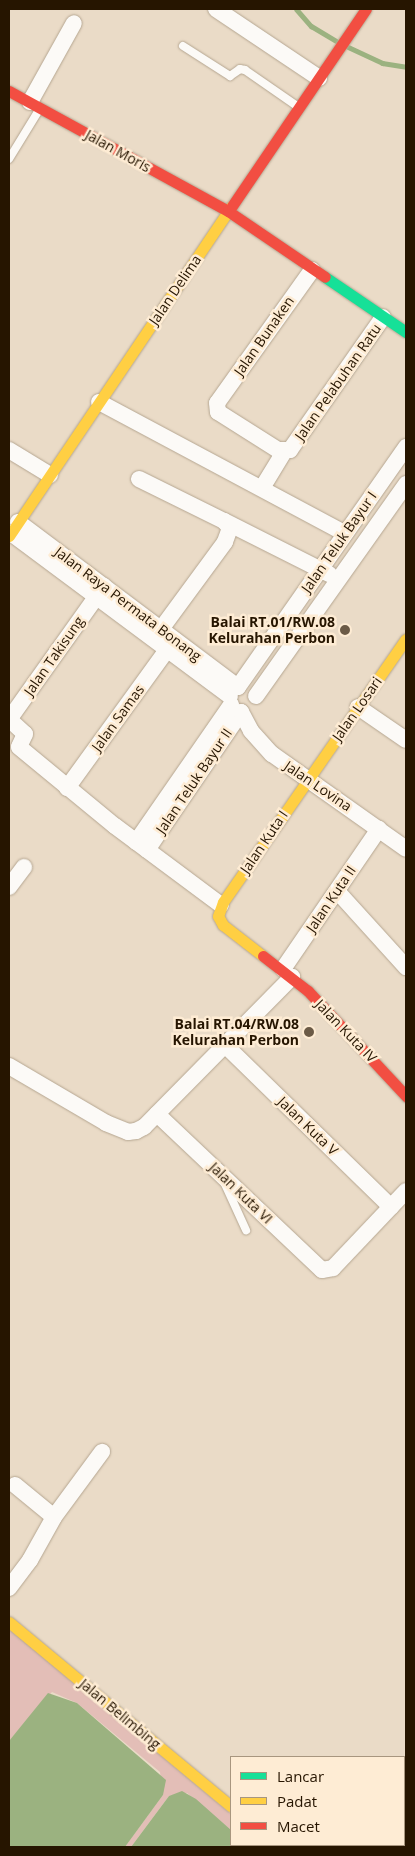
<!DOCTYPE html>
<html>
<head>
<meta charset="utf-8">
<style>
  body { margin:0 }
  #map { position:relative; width:415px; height:1856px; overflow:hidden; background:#eadbc7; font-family:"Open Sans",sans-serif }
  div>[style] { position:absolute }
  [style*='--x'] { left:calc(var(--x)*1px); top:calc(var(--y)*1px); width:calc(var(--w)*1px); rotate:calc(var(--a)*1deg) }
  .green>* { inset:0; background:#e3beb7 }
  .water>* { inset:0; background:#9bb280 }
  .stream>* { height:5px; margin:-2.5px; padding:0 2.5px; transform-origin:2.5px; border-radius:2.5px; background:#9bb280 }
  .path>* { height:3px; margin-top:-1.5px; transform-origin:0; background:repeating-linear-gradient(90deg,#d9d4ce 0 5px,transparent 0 7.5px) }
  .roads { filter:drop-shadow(0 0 1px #b5a691) drop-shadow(0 0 1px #b5a691) }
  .lane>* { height:8px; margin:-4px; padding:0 4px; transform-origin:4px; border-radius:4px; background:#fcfaf7 }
  .street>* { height:16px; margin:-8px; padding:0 8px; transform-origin:8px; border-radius:8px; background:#fcfaf7 }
  .fast>* { height:11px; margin:-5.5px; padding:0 5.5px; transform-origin:5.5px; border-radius:5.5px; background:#16e098 }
  .slow>* { height:11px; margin:-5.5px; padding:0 5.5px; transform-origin:5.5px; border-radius:5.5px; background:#ffcf43 }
  .jam>* { height:11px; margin:-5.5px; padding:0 5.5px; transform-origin:5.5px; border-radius:5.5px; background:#f24e42 }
  .dots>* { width:14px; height:14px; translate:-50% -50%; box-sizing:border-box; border:2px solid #feecd4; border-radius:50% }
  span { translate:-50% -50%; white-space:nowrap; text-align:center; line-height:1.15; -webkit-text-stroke:5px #feecd4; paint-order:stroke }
  .street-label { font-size:14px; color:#261500 }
  .poi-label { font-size:14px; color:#261500; font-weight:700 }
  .right { translate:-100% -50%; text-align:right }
  .frame { position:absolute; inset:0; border:10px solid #261500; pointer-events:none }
  .legend { position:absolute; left:230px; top:1756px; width:175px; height:90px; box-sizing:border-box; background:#feecd4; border:1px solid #a8967f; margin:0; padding:6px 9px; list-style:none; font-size:15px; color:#261500 }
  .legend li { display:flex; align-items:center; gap:10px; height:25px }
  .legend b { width:25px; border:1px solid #a8967f }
</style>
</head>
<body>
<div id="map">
  <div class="green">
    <div style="clip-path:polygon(9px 1629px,231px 1814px,231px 1830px,187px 1793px,169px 1796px,131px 1847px,125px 1847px,163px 1795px,160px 1772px,77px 1703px,52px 1692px,9px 1741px)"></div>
    <div style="clip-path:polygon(404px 1837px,406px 1847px,341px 1847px,404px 1845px)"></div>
  </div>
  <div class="water">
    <div style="clip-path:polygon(48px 1693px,77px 1703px,166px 1780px,163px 1795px,125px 1847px,9px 1847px,9px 1741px)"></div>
    <div style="clip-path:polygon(182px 1791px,196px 1799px,231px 1830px,231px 1845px,251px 1847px,131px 1847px,169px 1796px)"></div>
  </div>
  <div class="stream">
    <div style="--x:296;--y:9;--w:23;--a:49"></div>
    <div style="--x:311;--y:26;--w:29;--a:31"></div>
    <div style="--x:348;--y:47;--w:38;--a:25"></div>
    <div style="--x:382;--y:63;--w:24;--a:9"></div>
  </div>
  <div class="path">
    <div style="--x:404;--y:1829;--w:2;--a:27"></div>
    <div style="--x:336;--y:1847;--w:3;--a:-45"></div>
  </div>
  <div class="roads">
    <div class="lane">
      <div style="--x:183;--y:46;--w:56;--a:32.6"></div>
      <div style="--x:230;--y:76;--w:12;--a:-35"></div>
      <div style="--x:240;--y:69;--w:5;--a:11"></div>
      <div style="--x:245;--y:70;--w:63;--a:34.7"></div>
      <div style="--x:9;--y:159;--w:57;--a:-58.5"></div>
      <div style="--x:225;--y:1184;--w:51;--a:65.5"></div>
    </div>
    <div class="street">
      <div style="--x:216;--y:9;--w:124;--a:33.8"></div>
      <div style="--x:30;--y:102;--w:90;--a:-60.9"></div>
      <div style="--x:312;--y:270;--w:163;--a:125.5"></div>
      <div style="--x:217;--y:403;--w:9;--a:84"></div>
      <div style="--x:218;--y:412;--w:71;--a:32.3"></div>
      <div style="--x:278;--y:450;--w:12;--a:0"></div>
      <div style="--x:290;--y:450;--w:162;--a:-55"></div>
      <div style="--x:99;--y:402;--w:278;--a:28.1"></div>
      <div style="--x:9;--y:450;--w:48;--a:31.4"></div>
      <div style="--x:139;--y:479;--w:95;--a:26.3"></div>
      <div style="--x:224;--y:521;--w:9;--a:49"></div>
      <div style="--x:230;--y:528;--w:15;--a:110"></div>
      <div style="--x:225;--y:542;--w:117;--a:126.3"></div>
      <div style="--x:262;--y:488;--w:42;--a:-58.6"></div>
      <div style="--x:224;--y:521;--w:118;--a:26.8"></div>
      <div style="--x:18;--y:522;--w:275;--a:36.9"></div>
      <div style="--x:11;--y:533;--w:273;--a:36.7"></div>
      <div style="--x:104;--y:586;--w:161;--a:125.4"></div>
      <div style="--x:11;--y:717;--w:4;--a:90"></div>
      <div style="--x:11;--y:721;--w:19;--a:43"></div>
      <div style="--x:25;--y:734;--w:14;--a:115"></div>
      <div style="--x:19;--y:747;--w:124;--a:39.5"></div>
      <div style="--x:115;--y:826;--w:132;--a:36.7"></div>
      <div style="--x:238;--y:687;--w:293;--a:-55"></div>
      <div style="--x:256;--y:696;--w:260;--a:-54.7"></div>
      <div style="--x:358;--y:707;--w:58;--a:34.5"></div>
      <div style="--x:67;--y:788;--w:183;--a:-54.1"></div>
      <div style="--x:136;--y:842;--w:167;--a:-55.3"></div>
      <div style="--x:147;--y:850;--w:167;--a:-55.7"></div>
      <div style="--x:241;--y:712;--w:21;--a:62"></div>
      <div style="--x:251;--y:731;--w:31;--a:48"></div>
      <div style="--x:272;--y:754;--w:164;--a:35.3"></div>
      <div style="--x:9;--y:887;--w:25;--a:-53"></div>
      <div style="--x:337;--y:891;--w:103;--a:47.8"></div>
      <div style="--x:283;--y:969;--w:170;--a:-55.6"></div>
      <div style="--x:225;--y:1045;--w:232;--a:44.3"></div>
      <div style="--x:9;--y:1066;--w:113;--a:30.4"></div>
      <div style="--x:106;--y:1123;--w:24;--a:22"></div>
      <div style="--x:128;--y:1132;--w:8;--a:-7"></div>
      <div style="--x:136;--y:1131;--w:9;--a:-27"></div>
      <div style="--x:144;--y:1127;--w:211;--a:-45.4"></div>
      <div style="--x:157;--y:1114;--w:227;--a:43.4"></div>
      <div style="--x:322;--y:1270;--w:11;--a:-10"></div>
      <div style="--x:333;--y:1268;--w:106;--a:-46.5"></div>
      <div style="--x:15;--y:1485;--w:50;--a:39.4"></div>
      <div style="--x:9;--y:1588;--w:35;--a:-53"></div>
      <div style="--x:30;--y:1560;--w:49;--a:-60.8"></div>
      <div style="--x:54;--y:1517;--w:81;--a:-53.6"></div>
    </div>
    <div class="fast">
      <div style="--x:325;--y:277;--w:98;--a:34.2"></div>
    </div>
    <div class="slow">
      <div style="--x:9;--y:536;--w:398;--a:-56"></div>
      <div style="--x:263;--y:956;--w:51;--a:-142.2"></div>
      <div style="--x:223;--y:925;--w:10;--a:-119"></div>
      <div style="--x:218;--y:916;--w:15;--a:-70"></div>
      <div style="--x:223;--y:902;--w:320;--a:-55.2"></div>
      <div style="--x:9;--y:1622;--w:288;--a:39.7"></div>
    </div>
    <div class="jam">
      <div style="--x:9;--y:91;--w:250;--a:28.7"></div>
      <div style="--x:228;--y:211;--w:117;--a:34.2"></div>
      <div style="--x:232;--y:206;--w:238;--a:-55.8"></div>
      <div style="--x:263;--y:956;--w:57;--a:37.9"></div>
      <div style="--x:308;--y:991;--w:144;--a:47"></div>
      <div style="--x:278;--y:1845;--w:4;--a:34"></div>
    </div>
  </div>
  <div class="dots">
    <div style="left:345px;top:630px;background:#6b5a46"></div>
    <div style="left:309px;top:1032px;background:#6b5a46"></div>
  </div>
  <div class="street-label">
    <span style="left:118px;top:151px;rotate:29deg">Jalan Moris</span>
    <span style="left:175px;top:290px;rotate:-56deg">Jalan Delima</span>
    <span style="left:264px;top:336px;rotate:-55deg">Jalan Bunaken</span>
    <span style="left:338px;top:382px;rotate:-55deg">Jalan Pelabuhan Ratu</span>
    <span style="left:339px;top:542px;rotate:-55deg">Jalan Teluk Bayur I</span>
    <span style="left:128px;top:604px;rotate:37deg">Jalan Raya Permata Bonang</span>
    <span style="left:54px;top:656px;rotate:-55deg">Jalan Takisung</span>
    <span style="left:357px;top:709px;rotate:-55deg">Jalan Losari</span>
    <span style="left:118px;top:718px;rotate:-54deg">Jalan Samas</span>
    <span style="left:194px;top:781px;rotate:-56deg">Jalan Teluk Bayur II</span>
    <span style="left:318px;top:786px;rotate:34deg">Jalan Lovina</span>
    <span style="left:264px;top:842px;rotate:-56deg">Jalan Kuta I</span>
    <span style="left:331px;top:899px;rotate:-56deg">Jalan Kuta II</span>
    <span style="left:346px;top:1031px;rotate:46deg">Jalan Kuta IV</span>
    <span style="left:308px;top:1126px;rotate:44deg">Jalan Kuta V</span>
    <span style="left:241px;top:1193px;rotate:44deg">Jalan Kuta VI</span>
    <span style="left:120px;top:1714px;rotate:40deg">Jalan Belimbing</span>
  </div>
  <div class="poi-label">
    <span class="right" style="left:335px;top:630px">Balai RT.01/RW.08<br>Kelurahan Perbon</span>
    <span class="right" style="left:299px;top:1032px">Balai RT.04/RW.08<br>Kelurahan Perbon</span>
  </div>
  <div class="frame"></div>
  <ul class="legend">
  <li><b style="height:6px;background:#16e098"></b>Lancar</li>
  <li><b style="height:6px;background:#ffcf43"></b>Padat</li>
  <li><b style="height:6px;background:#f24e42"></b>Macet</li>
  </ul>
</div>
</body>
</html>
